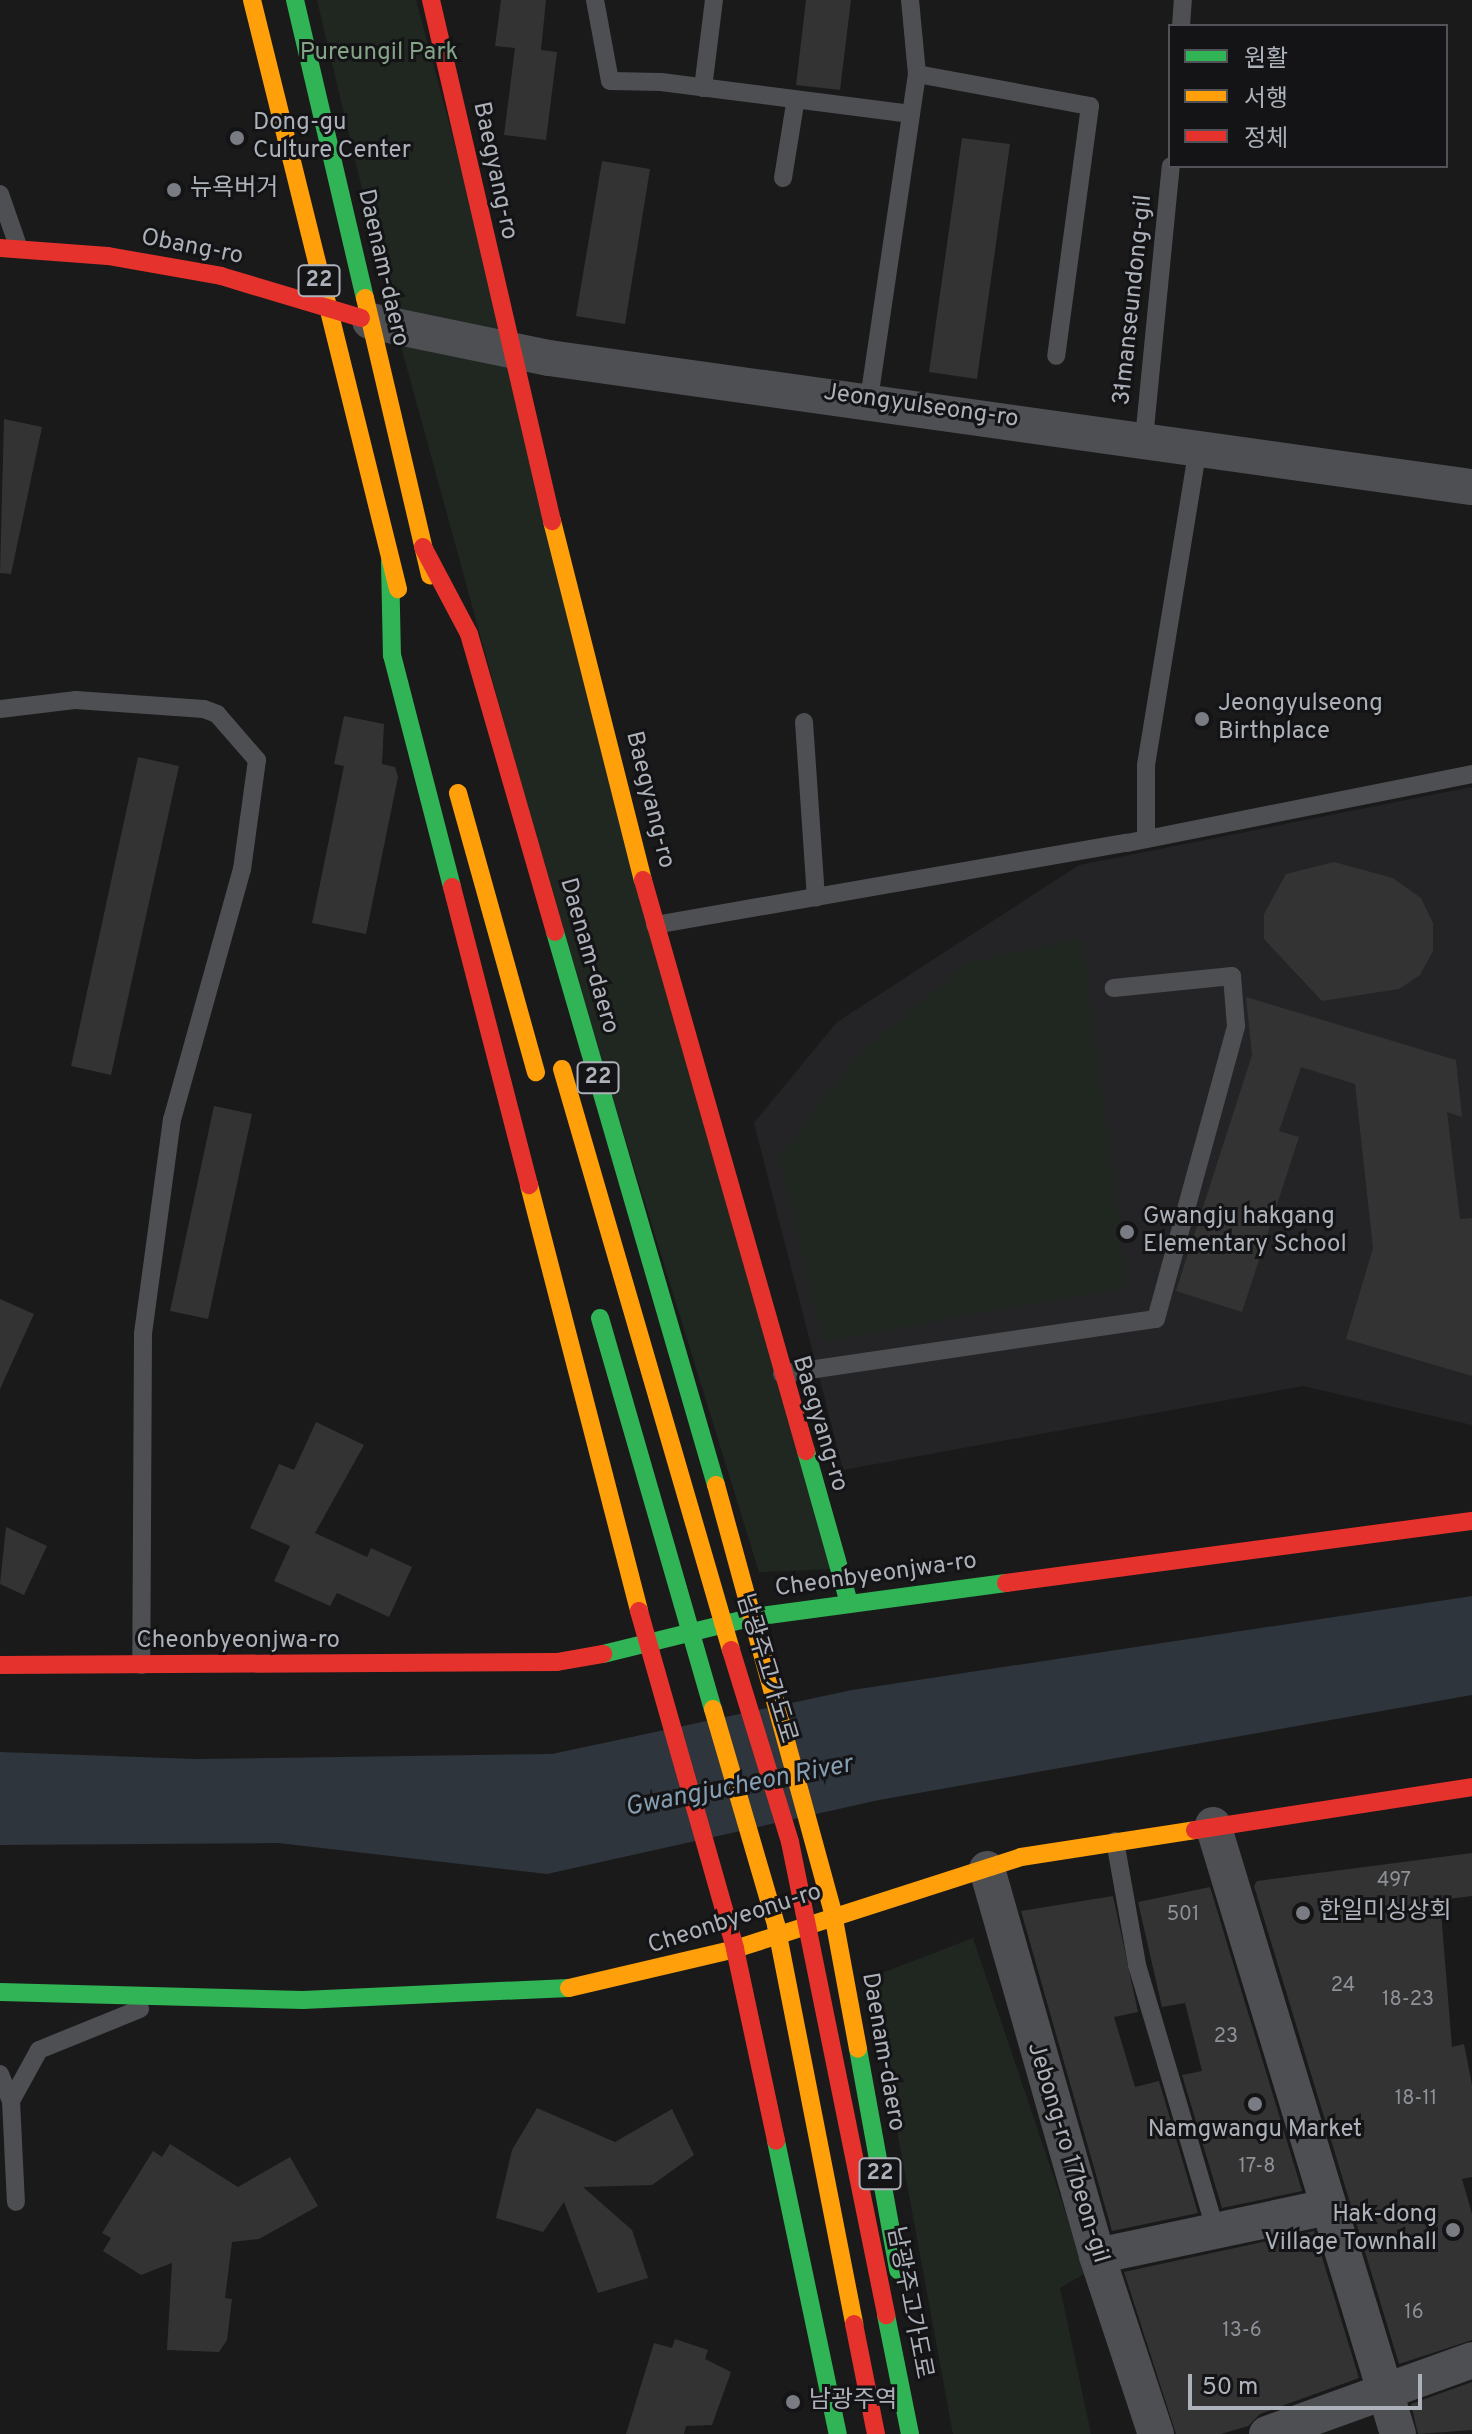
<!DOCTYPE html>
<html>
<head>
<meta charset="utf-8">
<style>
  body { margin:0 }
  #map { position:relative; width:1472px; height:2434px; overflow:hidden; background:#1a1a1a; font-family:Overpass,"Noto Sans KR",sans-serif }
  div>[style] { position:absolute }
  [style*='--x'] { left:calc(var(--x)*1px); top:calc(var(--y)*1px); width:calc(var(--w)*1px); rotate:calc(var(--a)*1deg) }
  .built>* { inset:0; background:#242426 }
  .green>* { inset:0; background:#202721 }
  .water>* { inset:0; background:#2e353c }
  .building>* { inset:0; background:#333334 }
  .lane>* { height:18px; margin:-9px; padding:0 9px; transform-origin:9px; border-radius:9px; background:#4e4f53 }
  .street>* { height:36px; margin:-18px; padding:0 18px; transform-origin:18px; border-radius:18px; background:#4e4f53 }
  .fast>* { height:18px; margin:-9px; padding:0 9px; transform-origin:9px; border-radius:9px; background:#30b455 }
  .slow>* { height:18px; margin:-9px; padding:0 9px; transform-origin:9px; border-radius:9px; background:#ff9f0a }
  .jam>* { height:18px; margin:-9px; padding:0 9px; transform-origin:9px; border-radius:9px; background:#e5322d }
  .fast-bridge>* { height:18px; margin:-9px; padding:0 9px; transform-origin:9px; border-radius:9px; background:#30b455 }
  .slow-bridge>* { height:18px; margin:-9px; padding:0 9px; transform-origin:9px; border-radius:9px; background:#ff9f0a }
  .jam-bridge>* { height:18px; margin:-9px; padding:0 9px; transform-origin:9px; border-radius:9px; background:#e5322d }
  .dots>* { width:22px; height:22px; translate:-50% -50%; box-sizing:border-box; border:4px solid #141416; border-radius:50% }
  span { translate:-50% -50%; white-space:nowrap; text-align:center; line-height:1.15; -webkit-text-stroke:6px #141416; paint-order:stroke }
  .number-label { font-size:20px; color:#8e9298 }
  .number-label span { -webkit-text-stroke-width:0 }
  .shield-label span { padding:2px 6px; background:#141416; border:2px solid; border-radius:6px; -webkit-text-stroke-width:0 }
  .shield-label { font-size:22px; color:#acb1ba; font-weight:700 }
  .park-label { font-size:24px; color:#85a487 }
  .poi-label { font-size:24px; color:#acb1ba }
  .left { translate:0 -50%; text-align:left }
  .right { translate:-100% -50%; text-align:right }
  .street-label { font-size:24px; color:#acb1ba }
  .water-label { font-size:26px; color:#869eb2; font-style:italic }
  .legend { position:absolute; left:1168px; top:24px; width:280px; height:144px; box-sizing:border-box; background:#141416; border:2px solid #515358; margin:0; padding:10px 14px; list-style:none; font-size:24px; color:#acb1ba }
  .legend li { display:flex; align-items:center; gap:16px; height:40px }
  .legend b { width:40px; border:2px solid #515358 }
  .scale { position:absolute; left:1188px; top:2374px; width:234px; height:36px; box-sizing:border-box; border:4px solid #acb1ba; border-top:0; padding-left:10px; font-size:24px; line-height:28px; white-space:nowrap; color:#acb1ba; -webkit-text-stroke:6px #141416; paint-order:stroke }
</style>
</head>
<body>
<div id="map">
  <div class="built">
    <div style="clip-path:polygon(1472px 787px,1472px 1425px,1303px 1386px,843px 1470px,754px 1123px,837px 1022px,1079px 865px)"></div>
  </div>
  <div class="green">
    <div style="clip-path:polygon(317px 0,416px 0,837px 1569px,759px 1572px,562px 934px,390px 306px)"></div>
    <div style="clip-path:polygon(1082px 938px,1127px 1288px,823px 1341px,779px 1157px,856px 1057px,967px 963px)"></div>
    <div style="clip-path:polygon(973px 1938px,1086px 2273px,1060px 2288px,1091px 2434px,953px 2434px,869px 1978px)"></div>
  </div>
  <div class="water">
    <div style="clip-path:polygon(1472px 1596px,1472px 1695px,879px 1800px,547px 1874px,278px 1843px,0 1845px,0 1752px,195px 1759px,552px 1754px,852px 1690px)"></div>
  </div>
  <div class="building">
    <div style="clip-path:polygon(501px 0,546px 0,541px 50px,557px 52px,546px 140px,504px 135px,515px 48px,495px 46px)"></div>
    <div style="clip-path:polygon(806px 0,851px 0,840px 90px,796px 85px)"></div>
    <div style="clip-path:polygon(962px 138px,1010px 144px,977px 379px,929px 372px)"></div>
    <div style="clip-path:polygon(602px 161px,650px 169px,625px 324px,576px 316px)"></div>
    <div style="clip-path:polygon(4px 419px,42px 427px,11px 574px,0 573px)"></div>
    <div style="clip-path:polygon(344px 716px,384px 724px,382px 764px,395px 767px,398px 777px,366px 934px,312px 923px,344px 766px,334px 764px)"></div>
    <div style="clip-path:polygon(138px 757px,179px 766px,111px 1075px,71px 1066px)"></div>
    <div style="clip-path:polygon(1334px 862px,1393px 878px,1421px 898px,1433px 923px,1433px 951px,1420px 975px,1399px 989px,1322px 1001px,1264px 939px,1264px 914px,1286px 874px)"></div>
    <div style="clip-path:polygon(1246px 997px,1456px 1060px,1462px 1117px,1447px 1112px,1460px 1219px,1472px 1218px,1472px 1376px,1346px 1339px,1373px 1248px,1355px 1084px,1301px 1067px,1279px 1131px,1299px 1137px,1242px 1312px,1176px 1291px,1252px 1055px)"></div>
    <div style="clip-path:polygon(214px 1106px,252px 1114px,208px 1319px,170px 1311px)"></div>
    <div style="clip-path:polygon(0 1299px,34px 1314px,0 1389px)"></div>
    <div style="clip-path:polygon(316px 1422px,364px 1445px,315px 1533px,367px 1557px,371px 1548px,412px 1567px,389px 1617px,337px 1593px,330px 1606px,274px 1581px,290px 1546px,250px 1528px,279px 1464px,294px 1470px)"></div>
    <div style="clip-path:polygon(6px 1527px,47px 1546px,24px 1595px,0 1584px)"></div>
    <div style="clip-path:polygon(1472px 1853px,1472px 1896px,1440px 1900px,1452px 2047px,1464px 2044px,1472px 2085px,1472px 2177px,1462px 2179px,1472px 2214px,1472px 2340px,1399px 2364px,1254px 1886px,1257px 1881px)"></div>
    <div style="clip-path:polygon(1210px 1887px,1302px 2191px,1222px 2208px,1182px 2075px,1202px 2071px,1185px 2003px,1162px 2007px,1138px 1902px)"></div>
    <div style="clip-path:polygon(1113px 1896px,1138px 2012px,1114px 2017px,1135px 2087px,1159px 2081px,1198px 2213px,1112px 2231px,1021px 1911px)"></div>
    <div style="clip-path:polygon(537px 2108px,615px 2142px,672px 2109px,694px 2155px,652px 2185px,583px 2187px,632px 2230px,648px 2278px,598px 2293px,564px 2202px,543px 2232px,496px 2218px,512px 2150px)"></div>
    <div style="clip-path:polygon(170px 2144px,238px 2187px,290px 2157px,318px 2206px,259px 2239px,232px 2242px,225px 2298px,232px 2299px,227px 2340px,219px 2352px,167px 2350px,172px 2263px,141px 2275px,103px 2251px,111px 2238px,102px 2233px,153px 2151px,162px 2157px)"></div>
    <div style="clip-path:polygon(1314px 2231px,1359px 2378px,1260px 2414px,1248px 2426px,1221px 2434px,1176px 2434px,1124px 2272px)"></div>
    <div style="clip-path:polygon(675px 2339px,708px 2350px,705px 2359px,731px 2372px,712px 2425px,686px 2426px,684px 2434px,626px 2434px,654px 2343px,672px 2348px)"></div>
    <div style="clip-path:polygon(1472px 2382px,1472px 2430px,1418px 2434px,1411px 2404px)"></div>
  </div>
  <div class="lane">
    <div style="--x:595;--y:0;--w:82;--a:79.5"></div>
    <div style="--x:610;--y:81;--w:51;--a:1.1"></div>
    <div style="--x:661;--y:82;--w:252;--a:7.3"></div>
    <div style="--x:910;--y:0;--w:74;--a:84.6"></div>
    <div style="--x:1181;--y:26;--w:26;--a:-86"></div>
    <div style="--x:703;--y:88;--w:89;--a:-82.9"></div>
    <div style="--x:783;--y:178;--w:75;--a:-80.8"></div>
    <div style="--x:0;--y:194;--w:58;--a:70.9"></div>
    <div style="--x:869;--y:399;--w:329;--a:-81.6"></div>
    <div style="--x:917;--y:74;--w:176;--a:10.5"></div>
    <div style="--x:1090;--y:106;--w:252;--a:97.7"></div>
    <div style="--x:1144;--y:439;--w:274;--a:-84.4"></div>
    <div style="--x:0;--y:709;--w:77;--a:-6.8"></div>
    <div style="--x:76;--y:700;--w:128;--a:4"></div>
    <div style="--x:204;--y:709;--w:14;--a:21"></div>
    <div style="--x:217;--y:714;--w:61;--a:49"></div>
    <div style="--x:257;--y:760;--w:110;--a:97.8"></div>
    <div style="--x:242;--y:869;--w:260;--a:105.6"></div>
    <div style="--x:172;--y:1119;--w:217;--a:97.7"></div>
    <div style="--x:143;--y:1334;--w:331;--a:90.3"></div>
    <div style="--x:804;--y:722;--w:176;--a:86.1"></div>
    <div style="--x:1146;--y:839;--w:74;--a:-90"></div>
    <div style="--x:1146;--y:765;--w:321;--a:-80.7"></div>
    <div style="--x:655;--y:925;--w:479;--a:-9.9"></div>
    <div style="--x:1127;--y:843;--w:352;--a:-11.3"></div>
    <div style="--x:782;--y:1374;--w:378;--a:-8.4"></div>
    <div style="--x:1156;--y:1319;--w:304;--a:-74.7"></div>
    <div style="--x:1236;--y:1026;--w:50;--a:-94.6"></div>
    <div style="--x:1232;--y:976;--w:119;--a:174.2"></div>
    <div style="--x:1115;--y:1841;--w:126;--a:79.9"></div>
    <div style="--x:1137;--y:1965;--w:274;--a:73.5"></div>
    <div style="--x:0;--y:2074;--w:29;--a:68"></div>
    <div style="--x:11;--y:2101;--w:58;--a:-61.2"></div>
    <div style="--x:39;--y:2050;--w:109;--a:-22.1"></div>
    <div style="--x:11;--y:2101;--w:101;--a:87.2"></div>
  </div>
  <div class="street">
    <div style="--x:370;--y:321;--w:183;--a:11.7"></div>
    <div style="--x:549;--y:358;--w:932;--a:7.96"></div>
    <div style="--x:1213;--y:1825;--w:636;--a:73.1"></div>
    <div style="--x:987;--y:1869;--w:402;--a:74.1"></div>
    <div style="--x:1097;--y:2256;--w:188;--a:71.7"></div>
    <div style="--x:1097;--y:2256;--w:236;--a:-12"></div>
    <div style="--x:1267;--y:2434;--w:218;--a:-19.8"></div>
  </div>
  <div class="fast">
    <div style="--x:295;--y:0;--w:306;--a:76.8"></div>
    <div style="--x:390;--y:562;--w:93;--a:88.8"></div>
    <div style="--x:392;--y:655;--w:240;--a:75.5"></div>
    <div style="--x:555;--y:932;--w:576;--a:73.77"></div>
    <div style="--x:806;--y:1451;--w:158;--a:74.2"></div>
    <div style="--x:603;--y:1654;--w:155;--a:-13.8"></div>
    <div style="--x:754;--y:1617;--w:254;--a:-7.7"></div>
    <div style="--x:0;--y:1992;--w:303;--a:1.5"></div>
    <div style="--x:303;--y:2000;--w:266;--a:-2.6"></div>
    <div style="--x:858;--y:2049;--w:225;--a:79.7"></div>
    <div style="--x:776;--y:2141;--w:299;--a:78.1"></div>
  </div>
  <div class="slow">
    <div style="--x:252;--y:0;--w:607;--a:76.08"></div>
    <div style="--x:365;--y:298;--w:285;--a:76.8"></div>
    <div style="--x:552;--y:521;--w:370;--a:75.8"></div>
    <div style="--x:458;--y:793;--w:290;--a:74.4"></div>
    <div style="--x:529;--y:1185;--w:440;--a:75.5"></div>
    <div style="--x:716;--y:1485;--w:445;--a:74.7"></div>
    <div style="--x:833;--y:1914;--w:137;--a:79.5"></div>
    <div style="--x:569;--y:1988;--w:171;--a:-13.2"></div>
    <div style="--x:735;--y:1949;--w:300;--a:-17.8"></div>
    <div style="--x:1021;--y:1857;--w:176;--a:-8.8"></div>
  </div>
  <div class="jam">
    <div style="--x:431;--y:0;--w:535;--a:76.93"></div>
    <div style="--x:0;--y:248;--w:108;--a:4.2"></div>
    <div style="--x:108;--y:256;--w:115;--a:10"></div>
    <div style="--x:221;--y:276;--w:146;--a:16.7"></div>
    <div style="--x:423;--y:547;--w:98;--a:62.1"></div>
    <div style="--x:469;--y:634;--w:310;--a:73.9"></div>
    <div style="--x:643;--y:880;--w:594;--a:74.07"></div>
    <div style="--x:452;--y:887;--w:308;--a:75.5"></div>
    <div style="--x:1006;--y:1583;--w:470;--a:-7.6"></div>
    <div style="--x:639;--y:1611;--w:351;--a:74.1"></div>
    <div style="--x:735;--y:1949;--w:196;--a:77.9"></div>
    <div style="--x:0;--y:1665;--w:557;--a:-0.31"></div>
    <div style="--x:557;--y:1662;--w:47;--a:-9.9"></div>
    <div style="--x:1195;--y:1830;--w:280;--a:-8.8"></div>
  </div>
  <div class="fast-bridge">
    <div style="--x:600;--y:1318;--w:407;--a:73.9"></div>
    <div style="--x:886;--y:2315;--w:121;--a:78.6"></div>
  </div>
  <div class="slow-bridge">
    <div style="--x:562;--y:1069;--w:605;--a:73.78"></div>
    <div style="--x:713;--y:1709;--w:225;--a:73.7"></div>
    <div style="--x:776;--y:1925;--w:407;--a:78.9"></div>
  </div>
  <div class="jam-bridge">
    <div style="--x:731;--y:1650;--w:201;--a:72.9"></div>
    <div style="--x:790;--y:1842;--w:483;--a:78.5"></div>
    <div style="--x:854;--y:2324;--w:112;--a:78.7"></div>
  </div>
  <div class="dots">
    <div style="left:237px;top:138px;background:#797c82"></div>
    <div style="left:174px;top:190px;background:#797c82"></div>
    <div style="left:1202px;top:719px;background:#797c82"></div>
    <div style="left:1127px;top:1232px;background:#797c82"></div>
    <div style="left:1303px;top:1913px;background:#797c82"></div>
    <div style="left:1255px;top:2104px;background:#797c82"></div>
    <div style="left:1453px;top:2230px;background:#797c82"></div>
    <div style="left:793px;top:2402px;background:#797c82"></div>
  </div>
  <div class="number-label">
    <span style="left:1394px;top:1881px">497</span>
    <span style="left:1183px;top:1915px">501</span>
    <span style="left:1343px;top:1986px">24</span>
    <span style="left:1408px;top:2000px">18-23</span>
    <span style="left:1226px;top:2037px">23</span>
    <span style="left:1416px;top:2099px">18-11</span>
    <span style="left:1257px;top:2167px">17-8</span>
    <span style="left:1414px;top:2313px">16</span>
    <span style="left:1242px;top:2331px">13-6</span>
  </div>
  <div class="shield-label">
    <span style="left:319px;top:281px">22</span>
    <span style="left:598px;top:1078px">22</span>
    <span style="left:880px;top:2174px">22</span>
  </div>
  <div class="park-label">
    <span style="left:379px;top:54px">Pureungil Park</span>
  </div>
  <div class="poi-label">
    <span class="left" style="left:253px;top:138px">Dong-gu<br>Culture Center</span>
    <span class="left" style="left:190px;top:190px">뉴욕버거</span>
    <span class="left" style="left:1218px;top:719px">Jeongyulseong<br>Birthplace</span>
    <span class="left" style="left:1143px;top:1232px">Gwangju hakgang<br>Elementary School</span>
    <span class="left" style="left:1319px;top:1913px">한일미싱상회</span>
    <span style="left:1255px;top:2131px">Namgwangu Market</span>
    <span class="right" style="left:1437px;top:2230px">Hak-dong<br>Village Townhall</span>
    <span class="left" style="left:809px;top:2402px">남광주역</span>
  </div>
  <div class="street-label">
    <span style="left:494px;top:171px;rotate:78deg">Baegyang-ro</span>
    <span style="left:192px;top:248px;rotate:11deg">Obang-ro</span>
    <span style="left:382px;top:268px;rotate:77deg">Daenam-daero</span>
    <span style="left:1134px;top:300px;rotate:-84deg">3·1manseundong-gil</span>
    <span style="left:921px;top:407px;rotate:8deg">Jeongyulseong-ro</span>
    <span style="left:649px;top:800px;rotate:76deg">Baegyang-ro</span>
    <span style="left:588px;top:956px;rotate:74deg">Daenam-daero</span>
    <span style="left:819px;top:1424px;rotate:73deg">Baegyang-ro</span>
    <span style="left:876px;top:1576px;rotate:-8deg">Cheonbyeonjwa-ro</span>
    <span style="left:238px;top:1642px">Cheonbyeonjwa-ro</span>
    <span style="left:765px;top:1669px;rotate:73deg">남광주고가도로</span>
    <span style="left:735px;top:1920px;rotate:-18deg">Cheonbyeonu-ro</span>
    <span style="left:882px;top:2052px;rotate:80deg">Daenam-daero</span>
    <span style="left:1067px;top:2153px;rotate:73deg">Jebong-ro 17beon-gil</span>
    <span style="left:908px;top:2303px;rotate:79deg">남광주고가도로</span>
  </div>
  <div class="water-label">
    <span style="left:739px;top:1787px;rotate:-11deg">Gwangjucheon River</span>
  </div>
  <ul class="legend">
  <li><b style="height:10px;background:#30b455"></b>원활</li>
  <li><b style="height:10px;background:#ff9f0a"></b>서행</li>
  <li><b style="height:10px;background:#e5322d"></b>정체</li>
  </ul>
  <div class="scale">50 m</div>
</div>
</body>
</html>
